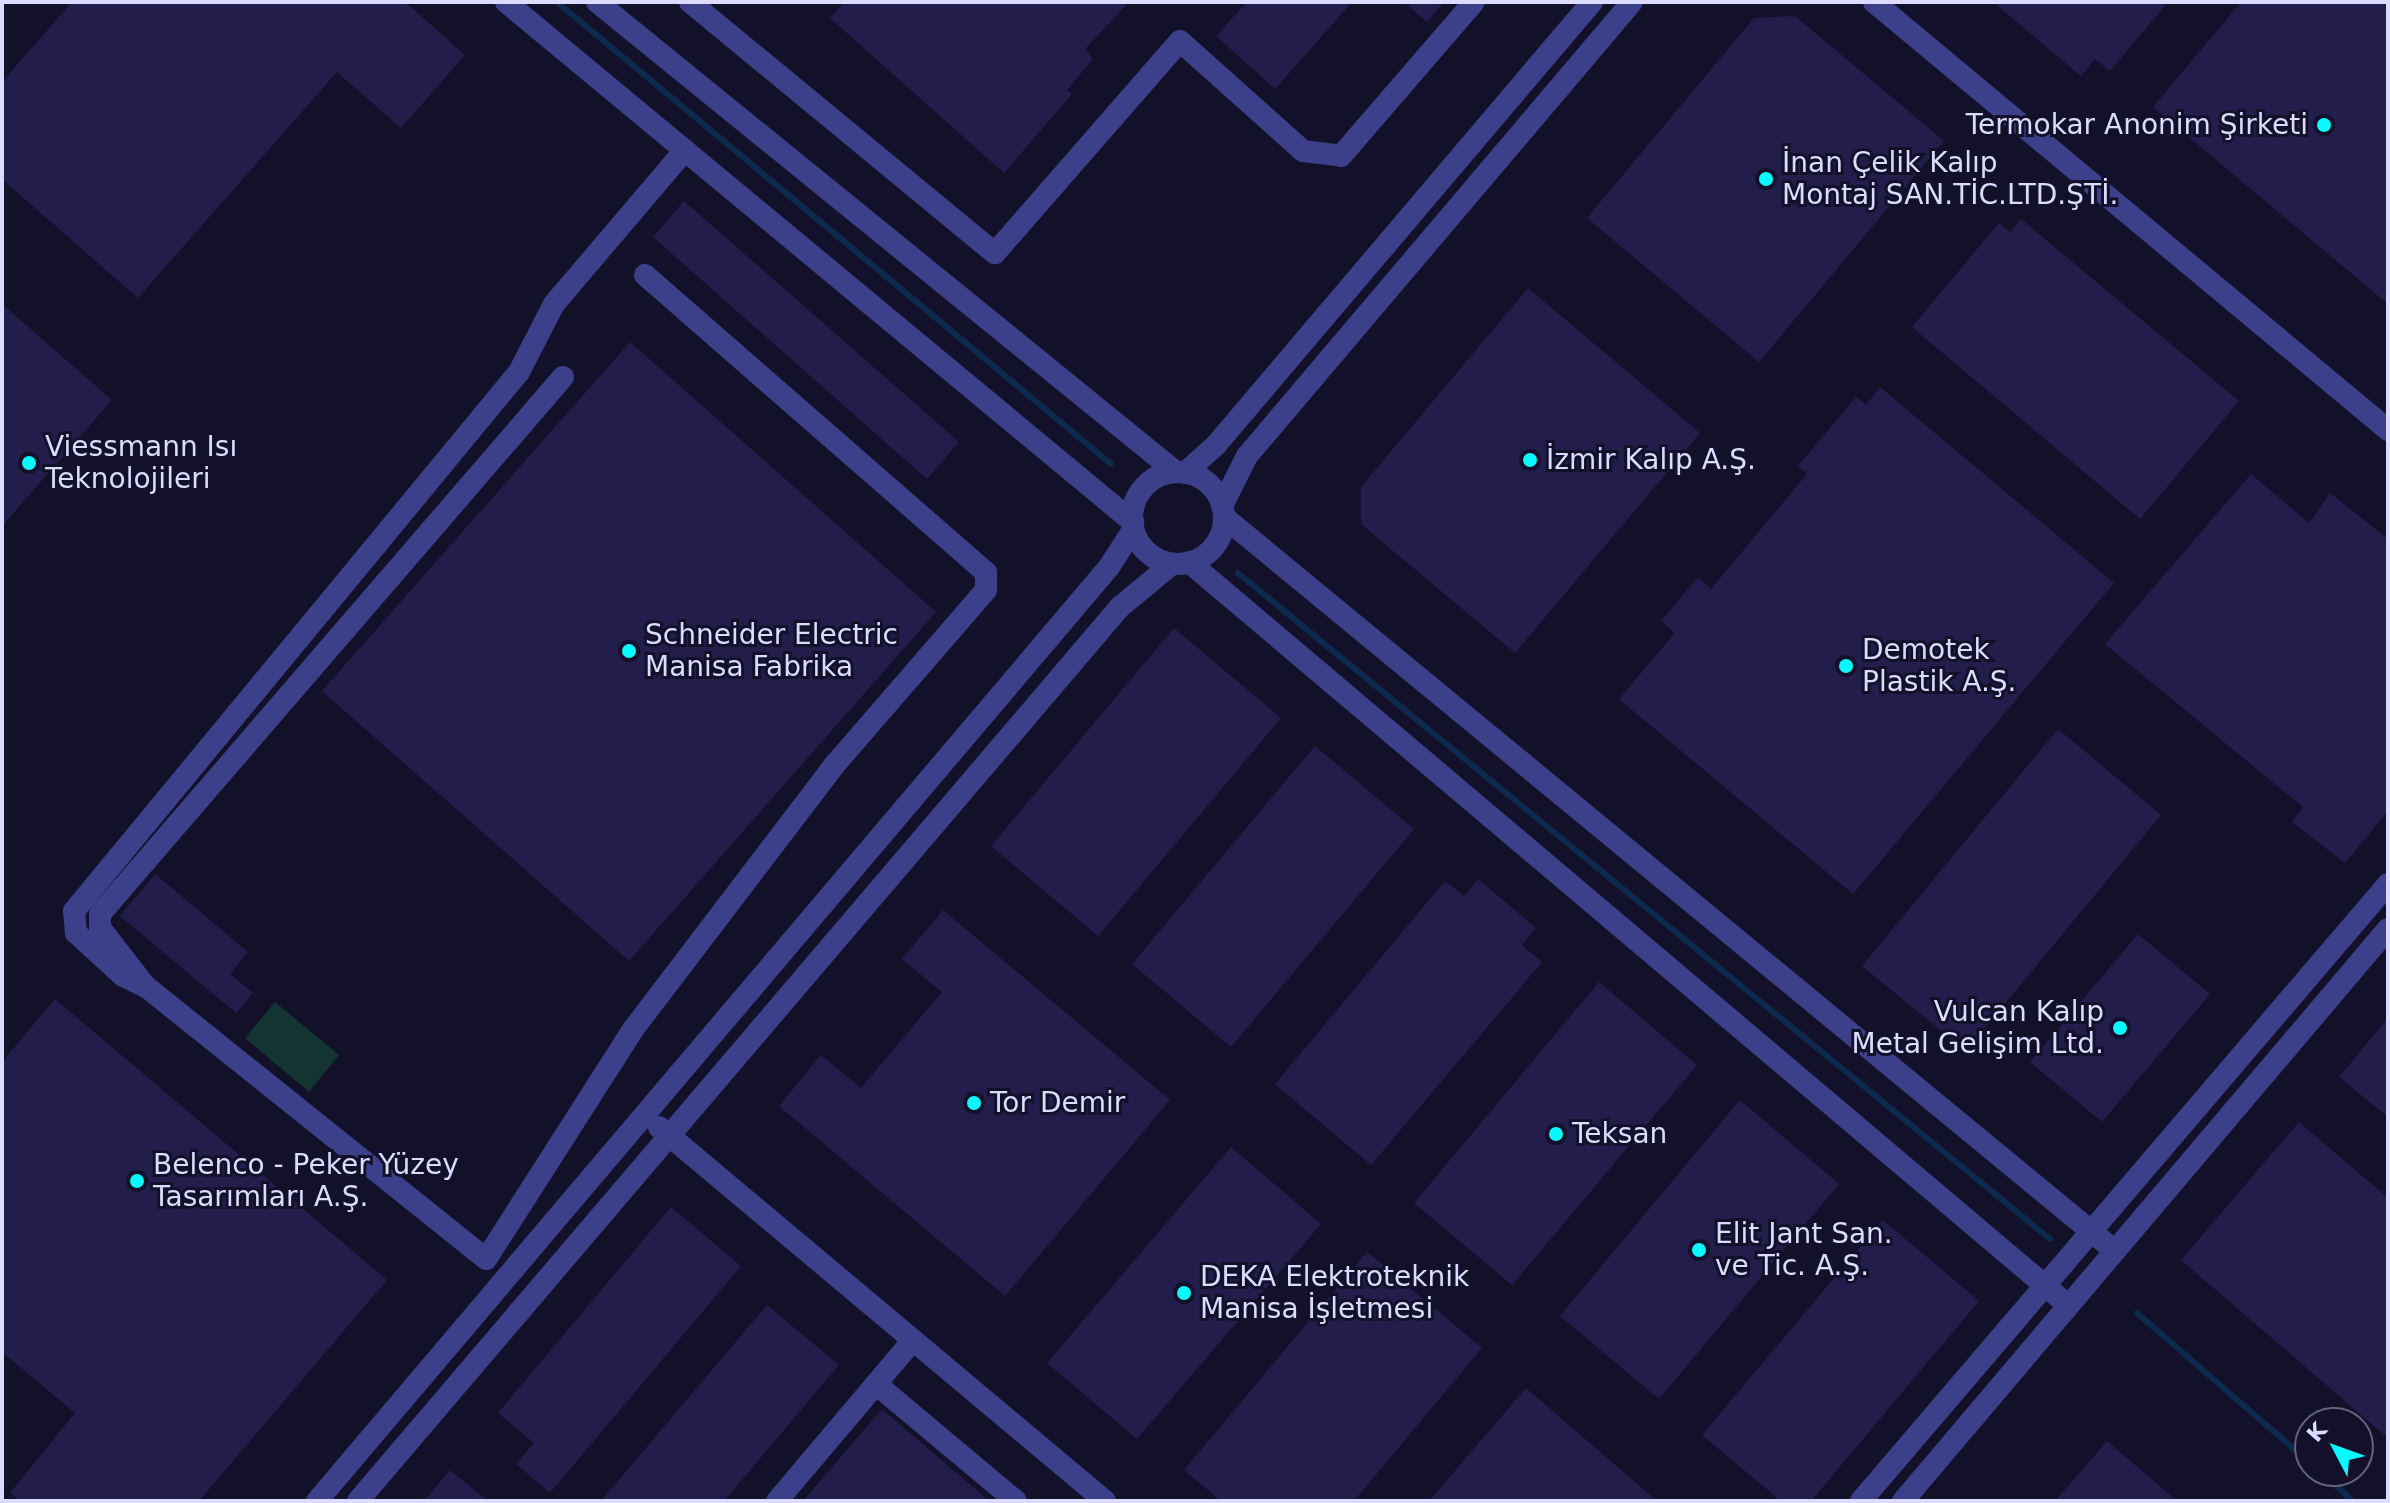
<!DOCTYPE html>
<html>
<head>
<meta charset="utf-8">
<style>
  body { margin:0 }
  #map { position:relative; width:2390px; height:1503px; overflow:hidden; background:#13112a; font-family:"DejaVu Sans",sans-serif }
  div>[style] { position:absolute }
  [style*='--x'] { left:calc(var(--x)*1px); top:calc(var(--y)*1px); width:calc(var(--w)*1px); rotate:calc(var(--a)*1deg) }
  .green>* { inset:0; background:#143431 }
  .stream>* { height:6px; margin:-3px; padding:0 3px; transform-origin:3px; border-radius:3px; background:#0d294d }
  .building>* { inset:0; background:#231d4b }
  .minor>* { height:22px; margin:-11px; padding:0 11px; transform-origin:11px; border-radius:11px; background:#3c3f89 }
  .minor>.ring { margin:-11px; padding:0; box-sizing:content-box; background:none; border:22px solid #3c3f89; border-radius:50% }
  .dots>* { width:22px; height:22px; translate:-50% -50%; box-sizing:border-box; border:4px solid #13112a; border-radius:50% }
  span { translate:-50% -50%; white-space:nowrap; text-align:center; line-height:1.15; -webkit-text-stroke:6px #13112a; paint-order:stroke }
  .poi-label { font-size:28px; color:#dcdbff }
  .right { translate:-100% -50%; text-align:right }
  .left { translate:0 -50%; text-align:left }
  .frame { position:absolute; inset:0; border:4px solid #dcdbff; pointer-events:none }
  .north { position:absolute; left:2294px; top:1407px; width:80px; height:80px; box-sizing:border-box; background:#13112a; border:2px solid #63627f; border-radius:50%; rotate:311deg; font-size:22px; font-weight:700; line-height:32px; text-align:center; color:#dcdbff }
  .north::after { content:''; display:block; margin:auto; width:28px; height:36px; background:#08f8fe; clip-path:polygon(50% 0,100% 100%,50% 72%,0 100%) }
</style>
</head>
<body>
<div id="map">
  <div class="green">
    <div style="clip-path:polygon(275px 1002px,339px 1055px,309px 1092px,245px 1038px)"></div>
  </div>
  <div class="stream">
    <div style="--x:557;--y:2;--w:721;--a:39.83"></div>
    <div style="--x:1238;--y:573;--w:1050;--a:39.36"></div>
    <div style="--x:2137;--y:1313;--w:229;--a:40.9"></div>
    <div style="--x:2319;--y:1471;--w:45;--a:41.4"></div>
  </div>
  <div class="building">
    <div style="clip-path:polygon(72px 2px,405px 2px,465px 55px,401px 128px,337px 72px,138px 298px,2px 179px,2px 82px)"></div>
    <div style="clip-path:polygon(844px 2px,1129px 2px,1085px 49px,1093px 59px,1067px 90px,1072px 94px,1004px 173px,830px 18px)"></div>
    <div style="clip-path:polygon(1247px 2px,1352px 2px,1275px 89px,1216px 36px)"></div>
    <div style="clip-path:polygon(1404px 2px,1444px 2px,1427px 22px)"></div>
    <div style="clip-path:polygon(1993px 2px,2168px 2px,2110px 71px,2095px 59px,2081px 76px)"></div>
    <div style="clip-path:polygon(2241px 2px,2388px 2px,2388px 304px,2153px 107px)"></div>
    <div style="clip-path:polygon(1795px 16px,1944px 141px,1759px 362px,1587px 218px,1754px 18px)"></div>
    <div style="clip-path:polygon(684px 201px,959px 442px,927px 479px,653px 237px)"></div>
    <div style="clip-path:polygon(2021px 219px,2239px 401px,2140px 519px,1912px 327px,1999px 223px,2010px 232px)"></div>
    <div style="clip-path:polygon(1528px 288px,1700px 433px,1515px 653px,1361px 524px,1361px 487px)"></div>
    <div style="clip-path:polygon(2px 304px,112px 400px,2px 526px)"></div>
    <div style="clip-path:polygon(630px 342px,936px 612px,629px 961px,322px 691px)"></div>
    <div style="clip-path:polygon(1880px 387px,2114px 583px,1853px 894px,1619px 699px,1675px 633px,1661px 621px,1698px 577px,1711px 589px,1807px 474px,1798px 466px,1856px 397px,1866px 405px)"></div>
    <div style="clip-path:polygon(2251px 474px,2309px 523px,2330px 493px,2388px 539px,2388px 811px,2345px 863px,2292px 822px,2303px 807px,2105px 644px)"></div>
    <div style="clip-path:polygon(1174px 628px,1281px 718px,1098px 936px,991px 846px)"></div>
    <div style="clip-path:polygon(2058px 729px,2161px 815px,1966px 1051px,1862px 966px)"></div>
    <div style="clip-path:polygon(1315px 746px,1414px 829px,1231px 1047px,1132px 964px)"></div>
    <div style="clip-path:polygon(155px 874px,248px 952px,230px 974px,253px 993px,236px 1013px,120px 916px)"></div>
    <div style="clip-path:polygon(1478px 879px,1536px 928px,1522px 945px,1542px 962px,1371px 1165px,1275px 1084px,1445px 881px,1464px 896px)"></div>
    <div style="clip-path:polygon(943px 910px,1170px 1100px,1005px 1296px,779px 1106px,821px 1055px,861px 1088px,942px 992px,902px 959px)"></div>
    <div style="clip-path:polygon(2138px 934px,2210px 994px,2102px 1122px,2030px 1062px)"></div>
    <div style="clip-path:polygon(1599px 982px,1697px 1065px,1512px 1285px,1414px 1203px)"></div>
    <div style="clip-path:polygon(55px 999px,387px 1280px,199px 1501px,20px 1501px,10px 1493px,75px 1413px,2px 1352px,2px 1062px)"></div>
    <div style="clip-path:polygon(2388px 1018px,2388px 1117px,2339px 1077px)"></div>
    <div style="clip-path:polygon(1740px 1100px,1839px 1184px,1659px 1399px,1560px 1316px)"></div>
    <div style="clip-path:polygon(2299px 1122px,2388px 1198px,2388px 1438px,2181px 1260px)"></div>
    <div style="clip-path:polygon(1231px 1147px,1321px 1224px,1137px 1439px,1047px 1363px)"></div>
    <div style="clip-path:polygon(671px 1207px,741px 1266px,550px 1493px,516px 1464px,534px 1443px,498px 1413px)"></div>
    <div style="clip-path:polygon(1883px 1220px,1979px 1301px,1811px 1501px,1781px 1501px,1702px 1435px)"></div>
    <div style="clip-path:polygon(1367px 1252px,1482px 1348px,1354px 1501px,1221px 1501px,1184px 1470px)"></div>
    <div style="clip-path:polygon(767px 1305px,839px 1365px,724px 1501px,601px 1501px)"></div>
    <div style="clip-path:polygon(1526px 1388px,1657px 1501px,1429px 1501px)"></div>
    <div style="clip-path:polygon(882px 1409px,989px 1501px,803px 1501px)"></div>
    <div style="clip-path:polygon(2107px 1441px,2177px 1501px,2055px 1501px)"></div>
    <div style="clip-path:polygon(450px 1470px,488px 1501px,424px 1501px)"></div>
  </div>
  <div class="minor">
    <div style="--x:506;--y:2;--w:815;--a:39.67"></div>
    <div style="--x:597;--y:2;--w:746;--a:39.07"></div>
    <div style="--x:690;--y:2;--w:395;--a:39.5"></div>
    <div style="--x:995;--y:253;--w:281;--a:-48.9"></div>
    <div style="--x:1180;--y:41;--w:165;--a:41.8"></div>
    <div style="--x:1303;--y:151;--w:38;--a:7"></div>
    <div style="--x:1341;--y:156;--w:203;--a:-49.2"></div>
    <div style="--x:1874;--y:2;--w:669;--a:39.78"></div>
    <div style="--x:645;--y:275;--w:452;--a:41.1"></div>
    <div style="--x:986;--y:572;--w:18;--a:90"></div>
    <div style="--x:986;--y:590;--w:229;--a:130.9"></div>
    <div style="--x:836;--y:763;--w:333;--a:127.3"></div>
    <div style="--x:634;--y:1028;--w:274;--a:122.6"></div>
    <div style="--x:486;--y:1259;--w:435;--a:-141.3"></div>
    <div style="--x:146;--y:987;--w:25;--a:-154"></div>
    <div style="--x:123;--y:976;--w:64;--a:-137.5"></div>
    <div style="--x:76;--y:933;--w:22;--a:-95"></div>
    <div style="--x:74;--y:911;--w:699;--a:-50.46"></div>
    <div style="--x:519;--y:372;--w:76;--a:-62.8"></div>
    <div style="--x:554;--y:304;--w:202;--a:-49.6"></div>
    <div class="ring" style="left:1132px;top:472px;width:70px;height:70px"></div>
    <div style="--x:1185;--y:473;--w:42;--a:-42.1"></div>
    <div style="--x:1216;--y:445;--w:581;--a:-49.68"></div>
    <div style="--x:1222;--y:506;--w:56;--a:-63.4"></div>
    <div style="--x:1247;--y:456;--w:595;--a:-49.7"></div>
    <div style="--x:1224;--y:517;--w:1154;--a:39.48"></div>
    <div style="--x:1189;--y:562;--w:1151;--a:40.21"></div>
    <div style="--x:146;--y:987;--w:75;--a:-127.9"></div>
    <div style="--x:100;--y:928;--w:14;--a:-90"></div>
    <div style="--x:100;--y:914;--w:709;--a:-49.23"></div>
    <div style="--x:659;--y:1127;--w:582;--a:39.98"></div>
    <div style="--x:876;--y:1384;--w:182;--a:39.9"></div>
    <div style="--x:317;--y:1501;--w:1225;--a:-49.7"></div>
    <div style="--x:1109;--y:567;--w:44;--a:-57"></div>
    <div style="--x:358;--y:1501;--w:1175;--a:-49.56"></div>
    <div style="--x:1120;--y:607;--w:67;--a:-39.6"></div>
    <div style="--x:777;--y:1501;--w:211;--a:-49.8"></div>
    <div style="--x:1861;--y:1501;--w:811;--a:-49.5"></div>
    <div style="--x:1903;--y:1501;--w:750;--a:-49.71"></div>
  </div>
  <div class="dots">
    <div style="left:2324px;top:125px;background:#08f8fe"></div>
    <div style="left:1766px;top:179px;background:#08f8fe"></div>
    <div style="left:1530px;top:460px;background:#08f8fe"></div>
    <div style="left:29px;top:463px;background:#08f8fe"></div>
    <div style="left:629px;top:651px;background:#08f8fe"></div>
    <div style="left:1846px;top:666px;background:#08f8fe"></div>
    <div style="left:2120px;top:1028px;background:#08f8fe"></div>
    <div style="left:974px;top:1103px;background:#08f8fe"></div>
    <div style="left:1556px;top:1134px;background:#08f8fe"></div>
    <div style="left:137px;top:1181px;background:#08f8fe"></div>
    <div style="left:1699px;top:1250px;background:#08f8fe"></div>
    <div style="left:1184px;top:1293px;background:#08f8fe"></div>
  </div>
  <div class="poi-label">
    <span class="right" style="left:2308px;top:125px">Termokar Anonim Şirketi</span>
    <span class="left" style="left:1782px;top:179px">İnan Çelik Kalıp<br>Montaj SAN.TİC.LTD.ŞTİ.</span>
    <span class="left" style="left:45px;top:463px">Viessmann Isı<br>Teknolojileri</span>
    <span class="left" style="left:1546px;top:460px">İzmir Kalıp A.Ş.</span>
    <span class="left" style="left:645px;top:651px">Schneider Electric<br>Manisa Fabrika</span>
    <span class="left" style="left:1862px;top:666px">Demotek<br>Plastik A.Ş.</span>
    <span class="right" style="left:2104px;top:1028px">Vulcan Kalıp<br>Metal Gelişim Ltd.</span>
    <span class="left" style="left:990px;top:1103px">Tor Demir</span>
    <span class="left" style="left:1572px;top:1134px">Teksan</span>
    <span class="left" style="left:153px;top:1181px">Belenco - Peker Yüzey<br>Tasarımları A.Ş.</span>
    <span class="left" style="left:1715px;top:1250px">Elit Jant San.<br>ve Tic. A.Ş.</span>
    <span class="left" style="left:1200px;top:1293px">DEKA Elektroteknik<br>Manisa İşletmesi</span>
  </div>
  <div class="frame"></div>
  <div class="north">K</div>
</div>
</body>
</html>
